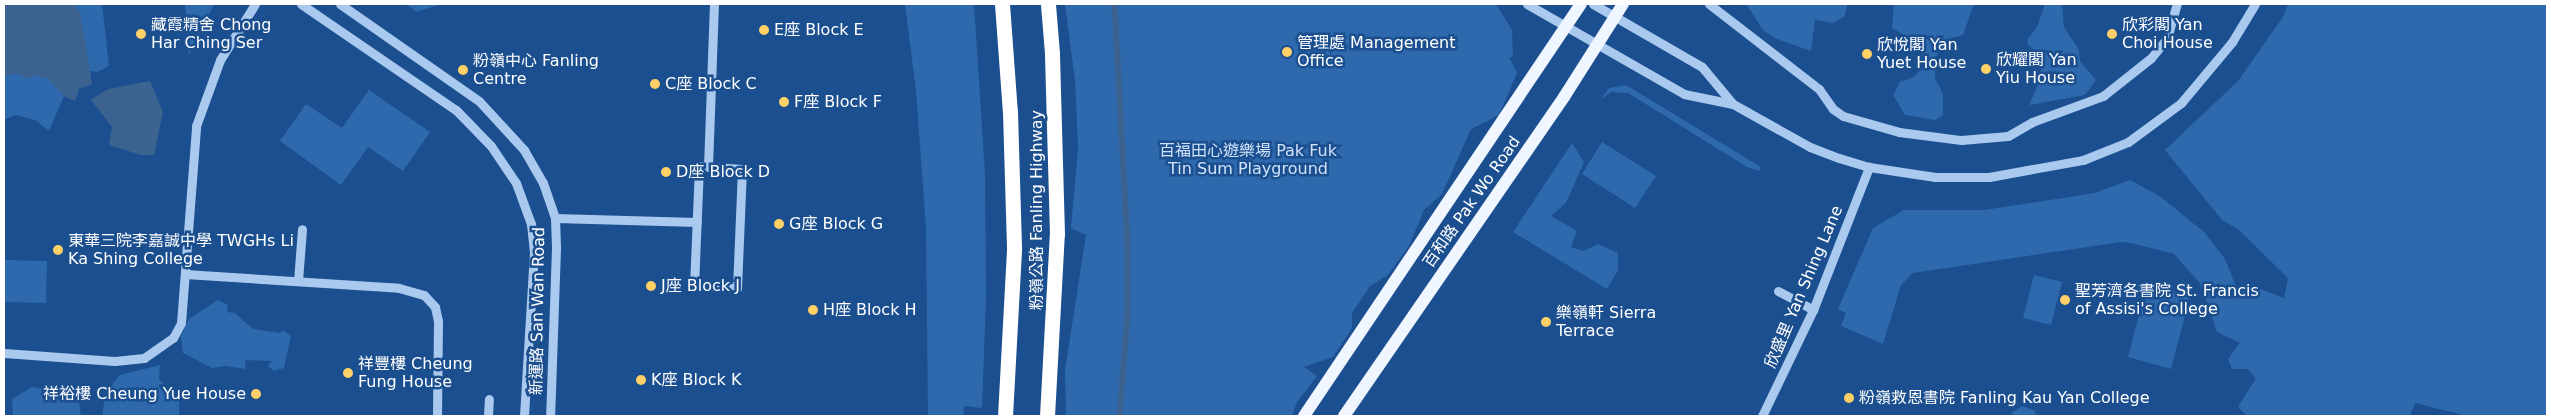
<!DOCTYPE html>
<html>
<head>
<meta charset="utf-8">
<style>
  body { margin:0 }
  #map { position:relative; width:2551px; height:420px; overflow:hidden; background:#1b4f8f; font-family:"DejaVu Sans","Noto Sans TC",sans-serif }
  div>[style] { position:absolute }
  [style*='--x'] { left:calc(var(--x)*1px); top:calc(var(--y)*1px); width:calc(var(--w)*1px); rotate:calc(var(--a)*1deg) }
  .green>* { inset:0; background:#2e69ad }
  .water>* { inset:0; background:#3c6290 }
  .stream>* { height:5.5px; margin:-2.75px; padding:0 2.75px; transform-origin:2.75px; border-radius:2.75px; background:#3c6290 }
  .minor>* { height:9px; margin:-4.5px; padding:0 4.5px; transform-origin:4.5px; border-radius:4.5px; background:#a9c9ee }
  .major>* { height:12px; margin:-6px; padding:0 6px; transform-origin:6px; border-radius:6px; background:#f0f6ff }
  .highway>* { height:15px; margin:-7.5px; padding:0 7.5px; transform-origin:7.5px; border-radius:7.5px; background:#fff }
  .dots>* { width:14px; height:14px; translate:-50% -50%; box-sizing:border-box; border:2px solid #1b4f8f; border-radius:50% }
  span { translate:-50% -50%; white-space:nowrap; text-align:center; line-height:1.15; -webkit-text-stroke:5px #1b4f8f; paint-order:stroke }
  .poi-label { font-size:16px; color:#fff }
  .left { translate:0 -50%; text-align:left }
  .right { translate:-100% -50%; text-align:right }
  .park-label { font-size:16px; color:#cfe3fa }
  .street-label { font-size:16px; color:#fff }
  .frame { position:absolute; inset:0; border:5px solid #fff; pointer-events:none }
</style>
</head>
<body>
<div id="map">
  <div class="green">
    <div style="clip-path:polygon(4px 4px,102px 4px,109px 66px,97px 72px,90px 71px,92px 84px,79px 89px,75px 101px,64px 96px,49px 131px,35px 120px,15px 115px,4px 120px)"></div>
    <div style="clip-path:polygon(185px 4px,214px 4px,189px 55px)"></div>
    <div style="clip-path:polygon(406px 4px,441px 4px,417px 12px)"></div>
    <div style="clip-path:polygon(905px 4px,974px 4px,985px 174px,986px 298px,982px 408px,964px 406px,963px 416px,928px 416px,926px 228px,916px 91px)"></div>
    <div style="clip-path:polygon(1065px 4px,1496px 4px,1512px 30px,1513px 57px,1509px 57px,1517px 73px,1499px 115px,1471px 129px,1442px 194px,1424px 210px,1409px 246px,1388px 275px,1370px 286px,1352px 313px,1352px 328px,1333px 357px,1304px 367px,1317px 376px,1297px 402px,1292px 416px,1066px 416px,1065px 370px,1086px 235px,1071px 228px,1078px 149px,1075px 81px)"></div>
    <div style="clip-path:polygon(1772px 4px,1847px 4px,1845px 16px,1833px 23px,1815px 20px,1811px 51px,1774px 38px,1763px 30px,1747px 5px)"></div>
    <div style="clip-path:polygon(1894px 4px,1974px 4px,1963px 35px,1952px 38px,1941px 46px,1935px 60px,1935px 78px,1943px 94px,1943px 115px,1935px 120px,1905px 115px,1893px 95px,1900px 82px,1914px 77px,1923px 66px,1917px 42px,1892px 28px)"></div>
    <div style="clip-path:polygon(2045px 4px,2062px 4px,2064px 27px,2079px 50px,2080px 61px,2096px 80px,2085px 95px,2029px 105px,2040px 80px,2042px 56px,2028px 45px,2027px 40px,2037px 27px)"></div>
    <div style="clip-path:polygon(2288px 4px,2547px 4px,2547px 416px,2467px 416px,2415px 403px,2410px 416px,2247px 416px,2238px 407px,2256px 378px,2247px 369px,2232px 369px,2228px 359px,2240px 343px,2217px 332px,2200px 283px,2174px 254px,2131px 243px,2121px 242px,1913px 273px,1901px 285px,1883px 344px,1841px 326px,1846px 313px,1838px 309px,1873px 228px,1904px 210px,1984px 210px,2095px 193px,2130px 180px,2161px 197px,2205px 233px,2225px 259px,2238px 291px,2255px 287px,2284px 298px,2288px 278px,2239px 230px,2222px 220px,2165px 150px,2238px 81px,2283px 17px)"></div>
    <div style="clip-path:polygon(1626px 85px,1761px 167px,1760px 171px,1747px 167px,1628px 93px,1611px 92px,1600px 100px,1609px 88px)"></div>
    <div style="clip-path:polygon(369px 90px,430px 132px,403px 171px,368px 147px,341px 185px,280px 141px,306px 104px,342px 128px)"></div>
    <div style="clip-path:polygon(1602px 142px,1656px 176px,1635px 208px,1582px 174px)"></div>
    <div style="clip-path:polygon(1572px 143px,1584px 162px,1566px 203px,1551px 216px,1577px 231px,1571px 247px,1584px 251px,1598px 244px,1618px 253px,1618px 270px,1607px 289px,1513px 232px)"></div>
    <div style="clip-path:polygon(4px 260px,47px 261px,46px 303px,4px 302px)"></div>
    <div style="clip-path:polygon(2034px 275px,2062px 282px,2051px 325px,2023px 318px)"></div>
    <div style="clip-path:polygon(2147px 284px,2190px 296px,2171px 369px,2128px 357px)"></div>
    <div style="clip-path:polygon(218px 300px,228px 305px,227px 312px,235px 313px,253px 329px,281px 333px,282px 330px,291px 336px,284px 368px,274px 371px,268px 366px,272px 361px,245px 360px,246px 369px,225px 366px,212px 368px,183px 353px,181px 336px,189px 319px)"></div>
    <div style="clip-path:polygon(160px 365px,159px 379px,179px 399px,179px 416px,102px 416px,106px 391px,120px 375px)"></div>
    <div style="clip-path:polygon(32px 387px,78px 394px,81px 416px,13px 416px,12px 399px)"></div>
    <div style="clip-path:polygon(2022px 406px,2034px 410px,2037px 416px,2015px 416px,2011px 413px)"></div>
  </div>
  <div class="water">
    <div style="clip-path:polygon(7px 4px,74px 4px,80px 12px,92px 84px,79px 89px,75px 101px,64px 96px,47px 78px,34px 75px,30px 79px,16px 73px,4px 77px,4px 7px)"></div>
    <div style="clip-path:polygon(150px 81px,163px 112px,154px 155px,141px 155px,109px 145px,112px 127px,91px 100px,108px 89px)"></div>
  </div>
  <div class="stream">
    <div style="--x:1115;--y:4;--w:241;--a:86.9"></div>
    <div style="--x:1128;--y:245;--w:71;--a:90"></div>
    <div style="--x:1128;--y:316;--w:100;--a:94.6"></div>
  </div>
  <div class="minor">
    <div style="--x:301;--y:4;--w:188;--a:34.4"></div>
    <div style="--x:456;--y:110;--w:50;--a:45.8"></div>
    <div style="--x:491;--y:146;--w:45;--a:56"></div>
    <div style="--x:516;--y:183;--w:44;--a:69.9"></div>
    <div style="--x:531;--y:224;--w:28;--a:84"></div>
    <div style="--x:534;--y:252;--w:164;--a:93.5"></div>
    <div style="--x:340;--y:4;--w:169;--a:34.9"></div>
    <div style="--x:479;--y:101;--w:67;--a:47.4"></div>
    <div style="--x:524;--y:150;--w:38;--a:60"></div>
    <div style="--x:543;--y:183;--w:37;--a:71"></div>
    <div style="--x:555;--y:218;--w:30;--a:88"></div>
    <div style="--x:556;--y:248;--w:168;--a:92"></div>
    <div style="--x:1527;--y:4;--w:181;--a:29.8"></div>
    <div style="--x:1684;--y:94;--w:50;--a:11.5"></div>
    <div style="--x:1733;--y:104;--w:88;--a:29.2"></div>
    <div style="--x:1810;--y:147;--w:31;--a:21"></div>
    <div style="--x:1839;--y:158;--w:31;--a:17"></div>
    <div style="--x:1869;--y:167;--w:67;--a:8.6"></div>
    <div style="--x:1935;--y:177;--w:54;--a:0"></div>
    <div style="--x:1989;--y:177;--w:96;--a:-10.3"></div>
    <div style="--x:2083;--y:160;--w:48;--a:-21.8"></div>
    <div style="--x:2128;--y:142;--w:66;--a:-36.3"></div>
    <div style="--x:2181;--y:103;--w:80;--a:-50.1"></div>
    <div style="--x:2232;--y:42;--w:44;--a:-58.8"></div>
    <div style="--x:1593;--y:4;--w:126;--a:30"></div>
    <div style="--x:1702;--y:67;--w:48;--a:50"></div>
    <div style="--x:1709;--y:4;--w:139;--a:37.7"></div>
    <div style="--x:1819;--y:89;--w:24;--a:55"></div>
    <div style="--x:1833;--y:109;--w:12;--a:35"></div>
    <div style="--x:1843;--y:116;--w:58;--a:15.9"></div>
    <div style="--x:1899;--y:132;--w:63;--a:7.4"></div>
    <div style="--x:1961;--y:140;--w:47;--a:-4.9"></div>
    <div style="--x:2008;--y:136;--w:28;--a:-30"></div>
    <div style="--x:2032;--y:122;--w:76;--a:-20.1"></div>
    <div style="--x:2103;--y:96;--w:61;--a:-38.4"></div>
    <div style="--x:2151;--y:58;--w:26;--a:-51"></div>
    <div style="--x:2167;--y:38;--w:35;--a:-74"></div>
    <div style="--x:699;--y:166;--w:43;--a:4"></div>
    <div style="--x:742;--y:169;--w:119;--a:92.4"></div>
    <div style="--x:737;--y:288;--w:43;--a:-177.3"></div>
    <div style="--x:694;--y:286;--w:120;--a:-87.6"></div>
    <div style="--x:708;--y:167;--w:163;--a:-87.9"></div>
    <div style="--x:555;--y:218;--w:142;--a:1.6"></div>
    <div style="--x:185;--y:274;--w:214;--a:3.7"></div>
    <div style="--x:399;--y:288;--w:26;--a:16"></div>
    <div style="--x:424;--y:295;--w:16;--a:47"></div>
    <div style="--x:435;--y:307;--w:14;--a:78"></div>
    <div style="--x:438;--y:321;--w:95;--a:90.6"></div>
    <div style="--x:298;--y:281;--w:52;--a:-85.6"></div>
    <div style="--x:1778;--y:291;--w:40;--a:28"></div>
    <div style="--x:4;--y:353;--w:111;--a:4.1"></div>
    <div style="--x:115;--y:361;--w:29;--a:-6"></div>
    <div style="--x:144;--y:358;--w:35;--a:-35"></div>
    <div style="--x:173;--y:338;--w:17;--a:-62"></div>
    <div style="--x:181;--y:323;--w:198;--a:-85.6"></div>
    <div style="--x:196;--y:126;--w:70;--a:-70"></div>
    <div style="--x:220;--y:60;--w:66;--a:-58"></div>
    <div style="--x:488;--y:416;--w:17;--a:-87"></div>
    <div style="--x:1762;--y:416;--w:118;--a:-64.3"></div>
    <div style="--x:1813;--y:310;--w:154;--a:-68.6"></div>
  </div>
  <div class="major">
    <div style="--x:1304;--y:416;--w:496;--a:-56.1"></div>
    <div style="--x:1344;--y:416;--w:388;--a:-55.4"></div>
    <div style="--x:1564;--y:97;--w:110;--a:-57.6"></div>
  </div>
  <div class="highway">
    <div style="--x:1002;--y:4;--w:108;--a:85.8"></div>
    <div style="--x:1010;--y:112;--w:138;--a:88.3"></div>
    <div style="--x:1014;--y:250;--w:166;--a:93.1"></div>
    <div style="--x:1047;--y:416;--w:182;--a:-86.9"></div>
    <div style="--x:1057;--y:234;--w:181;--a:-91.6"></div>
    <div style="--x:1052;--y:53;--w:49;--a:-94.7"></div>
  </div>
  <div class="dots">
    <div style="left:764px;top:30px;background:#ffd166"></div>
    <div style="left:141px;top:34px;background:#ffd166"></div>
    <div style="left:2112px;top:34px;background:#ffd166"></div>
    <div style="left:1287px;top:52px;background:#ffd166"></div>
    <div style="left:1867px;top:54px;background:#ffd166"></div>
    <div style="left:1986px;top:69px;background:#ffd166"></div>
    <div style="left:463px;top:70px;background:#ffd166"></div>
    <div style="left:655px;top:84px;background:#ffd166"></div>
    <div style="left:784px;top:102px;background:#ffd166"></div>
    <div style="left:666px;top:172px;background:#ffd166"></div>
    <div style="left:779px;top:224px;background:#ffd166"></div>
    <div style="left:58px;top:250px;background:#ffd166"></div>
    <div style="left:651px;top:286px;background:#ffd166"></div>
    <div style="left:2065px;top:300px;background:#ffd166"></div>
    <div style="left:813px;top:310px;background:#ffd166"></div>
    <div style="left:1546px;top:322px;background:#ffd166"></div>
    <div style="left:348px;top:373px;background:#ffd166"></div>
    <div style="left:641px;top:380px;background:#ffd166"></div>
    <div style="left:256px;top:394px;background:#ffd166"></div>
    <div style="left:1849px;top:398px;background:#ffd166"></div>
  </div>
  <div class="poi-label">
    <span class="left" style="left:151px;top:34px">藏霞精舍 Chong<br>Har Ching Ser</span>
    <span class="left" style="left:2122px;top:34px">欣彩閣 Yan<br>Choi House</span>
    <span class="left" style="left:774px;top:30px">E座 Block E</span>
    <span class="left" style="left:1297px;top:52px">管理處 Management<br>Office</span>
    <span class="left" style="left:1877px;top:54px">欣悅閣 Yan<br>Yuet House</span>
    <span class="left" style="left:1996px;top:69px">欣耀閣 Yan<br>Yiu House</span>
    <span class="left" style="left:473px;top:70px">粉嶺中心 Fanling<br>Centre</span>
    <span class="left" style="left:665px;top:84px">C座 Block C</span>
    <span class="left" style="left:794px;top:102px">F座 Block F</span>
    <span class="left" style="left:676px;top:172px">D座 Block D</span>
    <span class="left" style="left:789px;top:224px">G座 Block G</span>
    <span class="left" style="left:68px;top:250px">東華三院李嘉誠中學 TWGHs Li<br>Ka Shing College</span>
    <span class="left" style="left:661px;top:286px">J座 Block J</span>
    <span class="left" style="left:2075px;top:300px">聖芳濟各書院 St. Francis<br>of Assisi's College</span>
    <span class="left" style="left:823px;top:310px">H座 Block H</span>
    <span class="left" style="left:1556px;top:322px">樂嶺軒 Sierra<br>Terrace</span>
    <span class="left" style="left:358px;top:373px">祥豐樓 Cheung<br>Fung House</span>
    <span class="left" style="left:651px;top:380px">K座 Block K</span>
    <span class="right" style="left:246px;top:394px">祥裕樓 Cheung Yue House</span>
    <span class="left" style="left:1859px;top:398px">粉嶺救恩書院 Fanling Kau Yan College</span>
  </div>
  <div class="park-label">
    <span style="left:1248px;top:160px">百福田心遊樂場 Pak Fuk<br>Tin Sum Playground</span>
  </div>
  <div class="street-label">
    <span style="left:1472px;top:202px;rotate:-55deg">百和路 Pak Wo Road</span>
    <span style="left:1037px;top:210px;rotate:-90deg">粉嶺公路 Fanling Highway</span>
    <span style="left:1804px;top:287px;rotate:-67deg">欣盛里 Yan Shing Lane</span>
    <span style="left:538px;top:311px;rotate:-89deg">新運路 San Wan Road</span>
  </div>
  <div class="frame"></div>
</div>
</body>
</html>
